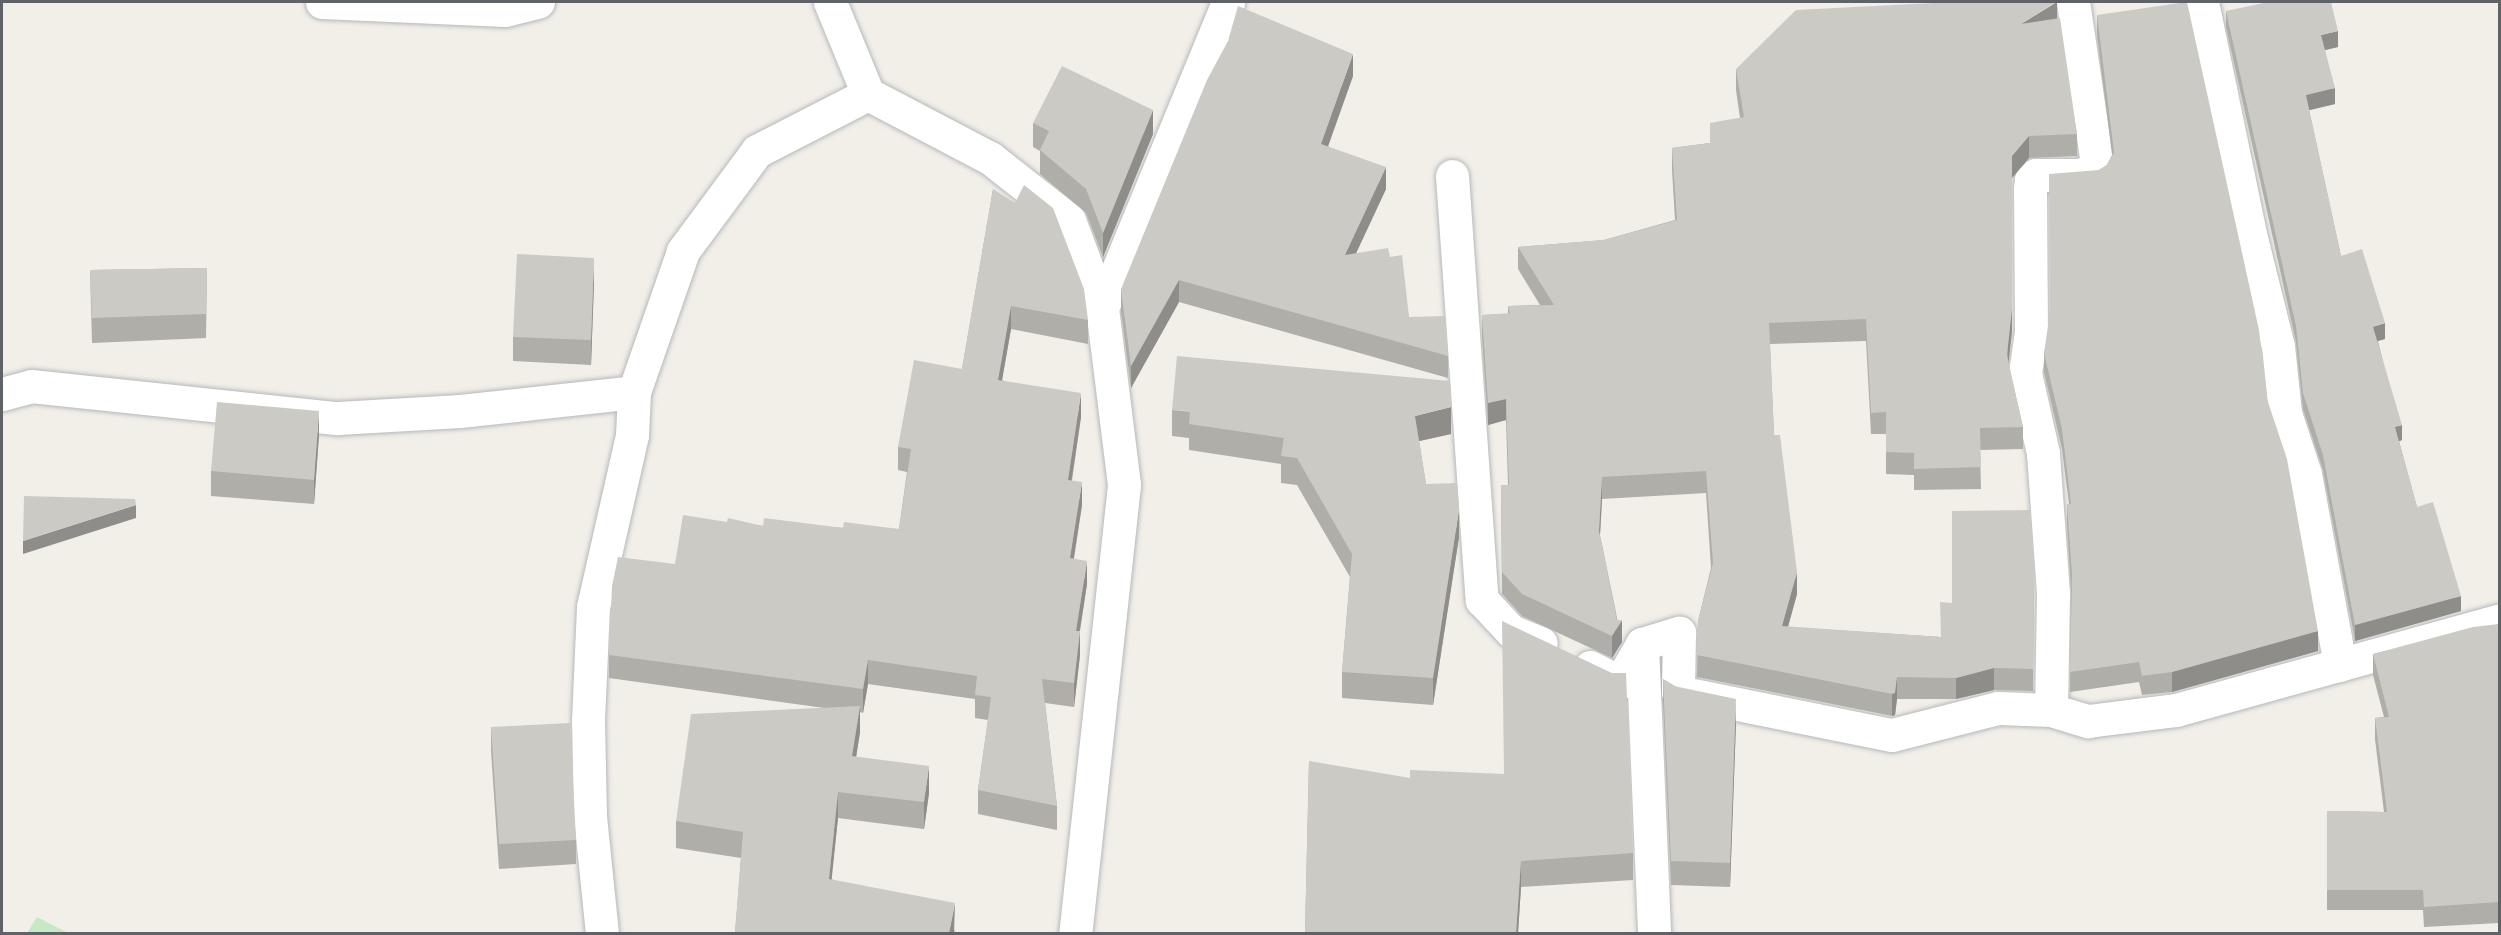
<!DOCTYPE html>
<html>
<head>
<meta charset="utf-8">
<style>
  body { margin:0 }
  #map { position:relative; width:2501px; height:935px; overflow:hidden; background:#f1efe8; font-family:Commissioner,sans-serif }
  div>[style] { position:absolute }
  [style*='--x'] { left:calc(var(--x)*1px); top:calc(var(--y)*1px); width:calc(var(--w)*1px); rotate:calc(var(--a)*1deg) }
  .green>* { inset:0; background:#c5e8c5 }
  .roads { filter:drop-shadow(0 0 2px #b5b8bc) drop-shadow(0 0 2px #b5b8bc) }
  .minor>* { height:33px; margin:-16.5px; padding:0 16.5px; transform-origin:16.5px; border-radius:16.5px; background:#fff }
  .wall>* { inset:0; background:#afaea9 }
  .shaded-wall>* { inset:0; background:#8f8d8a }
  .building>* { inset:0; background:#cccac5 }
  span { translate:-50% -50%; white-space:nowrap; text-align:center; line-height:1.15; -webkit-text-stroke:5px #fff; paint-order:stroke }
  .frame { position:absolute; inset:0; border:3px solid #5f6368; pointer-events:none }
</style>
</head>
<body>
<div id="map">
  <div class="green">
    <div style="clip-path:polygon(37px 917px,68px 933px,27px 933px)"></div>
  </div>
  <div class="roads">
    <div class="minor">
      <div style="--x:322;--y:2;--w:183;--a:2.5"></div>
      <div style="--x:505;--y:10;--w:34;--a:-14"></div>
      <div style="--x:830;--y:2;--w:100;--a:67.6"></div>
      <div style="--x:868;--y:94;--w:138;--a:27.7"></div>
      <div style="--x:990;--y:158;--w:100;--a:38.1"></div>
      <div style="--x:1069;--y:220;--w:94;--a:69.4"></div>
      <div style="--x:1102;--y:308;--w:178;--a:82.9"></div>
      <div style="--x:1124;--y:485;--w:452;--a:96.2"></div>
      <div style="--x:2202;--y:2;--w:241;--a:78.3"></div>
      <div style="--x:2251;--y:238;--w:111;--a:76"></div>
      <div style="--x:2278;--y:346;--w:67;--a:84"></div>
      <div style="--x:2285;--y:413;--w:64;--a:71.8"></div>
      <div style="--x:2305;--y:474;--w:194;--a:79.6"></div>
      <div style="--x:1452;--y:176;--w:425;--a:86"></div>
      <div style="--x:1482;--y:600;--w:42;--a:46.9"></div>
      <div style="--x:1511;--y:631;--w:32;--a:22"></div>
      <div style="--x:1102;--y:308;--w:331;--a:-67.6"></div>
      <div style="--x:2;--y:394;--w:30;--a:-15"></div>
      <div style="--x:31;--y:386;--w:309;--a:6"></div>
      <div style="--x:338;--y:418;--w:122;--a:-3.3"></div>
      <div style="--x:460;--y:411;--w:175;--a:-6.2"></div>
      <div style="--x:1642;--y:644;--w:290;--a:87.6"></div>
      <div style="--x:1590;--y:667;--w:34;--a:27"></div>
      <div style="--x:1620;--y:682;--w:44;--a:-59.9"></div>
      <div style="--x:1642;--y:644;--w:39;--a:-17"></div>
      <div style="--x:1679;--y:633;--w:59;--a:91"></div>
      <div style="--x:1678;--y:692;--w:218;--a:11.4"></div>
      <div style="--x:1892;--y:735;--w:109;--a:-14.3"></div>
      <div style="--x:1998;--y:708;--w:53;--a:2.2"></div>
      <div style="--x:2051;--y:710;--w:39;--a:17"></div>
      <div style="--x:2088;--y:721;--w:89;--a:-7.1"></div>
      <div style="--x:2176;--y:710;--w:336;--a:-15.5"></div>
      <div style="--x:2051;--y:710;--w:117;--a:-89"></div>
      <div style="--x:2053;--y:593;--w:140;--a:-94.1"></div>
      <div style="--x:2043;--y:453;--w:82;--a:-102.7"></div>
      <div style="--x:2025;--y:373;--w:41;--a:-81.7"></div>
      <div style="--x:2031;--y:332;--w:143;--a:-90.4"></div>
      <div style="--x:2030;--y:189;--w:9;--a:-84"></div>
      <div style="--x:2031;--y:180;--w:7;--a:-45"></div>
      <div style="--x:2036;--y:175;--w:42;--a:0"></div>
      <div style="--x:2078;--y:175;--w:16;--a:-14"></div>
      <div style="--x:2094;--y:171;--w:8;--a:-67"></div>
      <div style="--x:2097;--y:164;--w:164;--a:-98.4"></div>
      <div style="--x:602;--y:934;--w:120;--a:-95.8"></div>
      <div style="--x:590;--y:815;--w:94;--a:-91.2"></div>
      <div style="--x:588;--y:721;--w:114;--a:-87.5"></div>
      <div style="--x:593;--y:607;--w:176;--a:-77.2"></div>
      <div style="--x:632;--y:435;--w:43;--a:-87.3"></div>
      <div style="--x:634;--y:392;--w:149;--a:-70.8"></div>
      <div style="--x:683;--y:251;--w:124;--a:-53.5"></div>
      <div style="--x:757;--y:151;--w:125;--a:-27.2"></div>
    </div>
  </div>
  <div class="wall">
    <div style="clip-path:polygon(2226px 11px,2338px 47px,2325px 50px,2335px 104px,2309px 110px,2341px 256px,2385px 339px,2378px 341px,2402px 440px,2399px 441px,2417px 507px,2461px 611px,2355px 641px,2323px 470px,2303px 409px,2296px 342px,2226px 27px)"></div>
    <div style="clip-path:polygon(2097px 15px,2267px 399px,2318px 651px,2172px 692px,2142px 695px,2139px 682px,2070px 692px,2071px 589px,2067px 524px,2067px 504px,2069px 504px,2062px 449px,2044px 372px,2044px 353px,2099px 170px,2107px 165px,2112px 155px,2097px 35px)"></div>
    <div style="clip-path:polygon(2057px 19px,2077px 134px,2077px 156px,2029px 158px,2012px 178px,2012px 331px,2008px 363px,2023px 427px,2023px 449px,1980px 450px,1981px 489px,1914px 490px,1914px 475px,1886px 474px,1886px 434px,1871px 434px,1866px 341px,1770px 344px,1774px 435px,1797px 594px,1788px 627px,1941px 637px,1952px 603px,2034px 572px,2033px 691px,1994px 690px,1956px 699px,1897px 699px,1895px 715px,1892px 716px,1697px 677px,1698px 621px,1711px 568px,1706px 493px,1602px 499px,1600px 535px,1622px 642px,1612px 658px,1522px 616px,1502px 594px,1501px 485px,1508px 485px,1506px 420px,1488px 425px,1482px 336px,1482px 315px,1508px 314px,1508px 306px,1540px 305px,1518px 269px,1518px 247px,1604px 240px,1675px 220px,1672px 170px,1672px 148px,1710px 143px,1740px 118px,1736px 90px,1736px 69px)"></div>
    <div style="clip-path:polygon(1353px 76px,1328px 146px,1386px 189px,1356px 253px,1390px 257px,1409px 317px,1448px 356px,1448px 378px,1179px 302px,1131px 388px,1121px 311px,1121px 289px)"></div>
    <div style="clip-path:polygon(1033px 123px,1153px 134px,1103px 257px,1086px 213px,1040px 174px,1040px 151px,1033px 147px)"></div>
    <div style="clip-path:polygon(993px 189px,1088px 320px,1088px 344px,1011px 329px,1002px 380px,1081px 417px,1072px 481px,1082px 505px,1074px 559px,1087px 584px,1080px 631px,1080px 655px,1074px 707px,1045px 703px,1057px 806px,1057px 830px,978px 814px,978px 790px,988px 720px,975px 718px,975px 699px,868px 684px,863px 713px,860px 712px,860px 732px,856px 757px,929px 793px,924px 829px,838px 818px,831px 879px,955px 930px,954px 933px,735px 933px,741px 858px,676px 848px,676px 821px,824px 708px,609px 678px,609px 655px,675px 564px,727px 522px,763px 526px,899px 529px,907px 472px,898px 470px,898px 447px,962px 369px)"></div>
    <div style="clip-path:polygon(207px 268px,206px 338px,92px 343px,90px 270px)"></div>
    <div style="clip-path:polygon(594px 282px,591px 365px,513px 361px,513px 337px)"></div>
    <div style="clip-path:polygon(1172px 410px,1451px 434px,1419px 441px,1426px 484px,1459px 537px,1433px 705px,1342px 698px,1342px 672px,1350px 577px,1297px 485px,1281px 483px,1281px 464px,1189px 450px,1189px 438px,1172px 436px)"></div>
    <div style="clip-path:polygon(319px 435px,314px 504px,211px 496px,211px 471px)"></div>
    <div style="clip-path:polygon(2499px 624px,2499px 923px,2424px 927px,2423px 910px,2327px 910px,2327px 811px,2384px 812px,2375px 739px,2375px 718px,2384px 717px,2373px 675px,2373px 654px)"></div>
    <div style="clip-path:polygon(1663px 679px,1736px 723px,1730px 887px,1671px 885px,1663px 703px)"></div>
    <div style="clip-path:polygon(491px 727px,576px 840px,576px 864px,499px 869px,491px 751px)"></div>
    <div style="clip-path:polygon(1309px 761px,1633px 853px,1633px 880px,1521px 887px,1518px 933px,1305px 933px)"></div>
  </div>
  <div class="shaded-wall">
    <div style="clip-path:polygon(2057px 2px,2057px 23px,2021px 24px)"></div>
    <div style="clip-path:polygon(2338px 31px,2338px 47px,2321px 51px,2321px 35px)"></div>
    <div style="clip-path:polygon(1353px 54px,1353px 76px,1321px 166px,1321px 144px)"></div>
    <div style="clip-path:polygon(2335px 88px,2335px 104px,2306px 111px,2306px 95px)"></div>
    <div style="clip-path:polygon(1153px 110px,1153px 134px,1103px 257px,1103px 233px)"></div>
    <div style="clip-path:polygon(2029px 136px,2029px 158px,2012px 178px,2012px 331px,2007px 377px,2012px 156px)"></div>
    <div style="clip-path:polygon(1386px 167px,1386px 189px,1345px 277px,1345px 255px)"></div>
    <div style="clip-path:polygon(594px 258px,594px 282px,591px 365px,591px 340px)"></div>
    <div style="clip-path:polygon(1179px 280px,1179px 302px,1131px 388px,1131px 366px)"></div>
    <div style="clip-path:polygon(1011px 306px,1011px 329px,998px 403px,998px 380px)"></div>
    <div style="clip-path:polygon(2385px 323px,2385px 339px,2373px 342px,2373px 327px)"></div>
    <div style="clip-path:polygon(1081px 393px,1081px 417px,1068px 503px,1068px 480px)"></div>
    <div style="clip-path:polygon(1506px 399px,1506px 420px,1488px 425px,1488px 403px)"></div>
    <div style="clip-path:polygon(1451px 407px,1451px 434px,1415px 442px,1415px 416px)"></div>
    <div style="clip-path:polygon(319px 411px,319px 435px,314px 504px,314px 480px)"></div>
    <div style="clip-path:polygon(2402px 425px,2402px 440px,2395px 443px,2395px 427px)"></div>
    <div style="clip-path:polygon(1602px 477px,1602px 499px,1599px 552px,1599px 531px)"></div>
    <div style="clip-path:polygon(1082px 482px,1082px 505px,1070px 581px,1070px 558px)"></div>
    <div style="clip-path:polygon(136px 505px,136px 518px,23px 554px,23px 541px)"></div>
    <div style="clip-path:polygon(1459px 510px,1459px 537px,1433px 705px,1433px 678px)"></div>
    <div style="clip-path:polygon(1087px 561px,1087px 584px,1076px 654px,1076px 631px)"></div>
    <div style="clip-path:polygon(1797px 572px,1797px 594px,1782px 648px,1782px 626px)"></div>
    <div style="clip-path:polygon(2461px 596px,2461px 611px,2355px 641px,2355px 625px)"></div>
    <div style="clip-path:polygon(1622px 620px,1622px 642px,1612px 658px,1612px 636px)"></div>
    <div style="clip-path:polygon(1080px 631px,1080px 655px,1074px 707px,1074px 683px)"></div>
    <div style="clip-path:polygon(2318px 631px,2318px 651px,2172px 692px,2172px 672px)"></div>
    <div style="clip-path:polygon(868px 660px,868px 684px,863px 713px,863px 689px)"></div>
    <div style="clip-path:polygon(1994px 668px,1994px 690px,1956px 699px,1956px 678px)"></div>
    <div style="clip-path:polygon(1897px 677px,1897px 699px,1895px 715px,1892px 716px,1892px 694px)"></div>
    <div style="clip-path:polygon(1736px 699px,1736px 723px,1730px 887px,1730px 863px)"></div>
    <div style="clip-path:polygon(860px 706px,860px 732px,852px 783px,852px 756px)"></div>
    <div style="clip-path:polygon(929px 766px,929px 793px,924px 829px,924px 802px)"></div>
    <div style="clip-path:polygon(838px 792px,838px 818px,829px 905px,829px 879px)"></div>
    <div style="clip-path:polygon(1521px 861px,1521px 887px,1518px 933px,1516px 933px)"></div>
    <div style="clip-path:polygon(955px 903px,954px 933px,949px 933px)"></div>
  </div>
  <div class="building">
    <div style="clip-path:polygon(1953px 2px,2056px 2px,2021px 24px,2060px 18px,2077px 134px,2029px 136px,2012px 156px,2012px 309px,2007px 355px,2023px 427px,1980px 428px,1981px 467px,1914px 469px,1914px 453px,1886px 452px,1886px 412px,1871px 413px,1866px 319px,1769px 323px,1774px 435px,1780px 435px,1797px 572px,1782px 626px,1941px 637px,1940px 602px,1952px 603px,1952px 511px,2030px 510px,2034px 572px,2033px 669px,1994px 668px,1956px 678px,1897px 677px,1895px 693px,1892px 694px,1697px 655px,1698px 621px,1713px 563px,1706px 471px,1602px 477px,1599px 531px,1617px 620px,1622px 620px,1612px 636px,1522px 594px,1502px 572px,1501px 485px,1509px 485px,1506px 399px,1488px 403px,1482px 315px,1510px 313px,1508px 306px,1554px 305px,1518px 247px,1604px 240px,1677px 220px,1672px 148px,1710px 143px,1710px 123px,1744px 117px,1736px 69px,1796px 10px)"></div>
    <div style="clip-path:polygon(2187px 2px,2259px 330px,2267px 399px,2287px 459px,2318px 631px,2172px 672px,2142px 676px,2139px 662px,2070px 672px,2072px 574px,2067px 504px,2071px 504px,2062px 429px,2044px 353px,2050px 312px,2049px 174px,2099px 170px,2107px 165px,2114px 152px,2097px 15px)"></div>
    <div style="clip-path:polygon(2268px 2px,2331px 2px,2338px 31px,2321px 35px,2335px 88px,2306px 95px,2341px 256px,2362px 249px,2385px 323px,2373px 327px,2402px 425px,2395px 427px,2417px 507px,2433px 502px,2461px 596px,2355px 625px,2323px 455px,2303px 393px,2296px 326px,2226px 11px)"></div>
    <div style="clip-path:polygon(1238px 6px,1353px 54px,1321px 144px,1386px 167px,1345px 255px,1388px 248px,1390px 257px,1402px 255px,1409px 317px,1445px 316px,1448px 356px,1179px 280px,1131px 366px,1121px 289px,1207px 80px,1228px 41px)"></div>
    <div style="clip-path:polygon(1062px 66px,1153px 110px,1103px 233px,1086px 189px,1040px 150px,1049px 131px,1033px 123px)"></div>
    <div style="clip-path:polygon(1024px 185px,1053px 208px,1084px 289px,1088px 320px,1011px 306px,998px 380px,1081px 393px,1068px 480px,1082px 482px,1070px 558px,1087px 561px,1076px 631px,1080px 631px,1074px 683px,1042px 679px,1057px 806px,978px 790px,991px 697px,975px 695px,977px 676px,868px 660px,863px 689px,609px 655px,612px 586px,618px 557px,675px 564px,683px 515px,727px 522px,728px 518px,763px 526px,764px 518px,843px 528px,844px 522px,899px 529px,911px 449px,898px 447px,914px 360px,962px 369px,993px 189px,1015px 203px)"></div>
    <div style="clip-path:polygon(517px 254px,594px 258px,591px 340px,513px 337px)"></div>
    <div style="clip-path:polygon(207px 268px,206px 314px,92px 318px,90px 270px)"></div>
    <div style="clip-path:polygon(1177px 356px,1450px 381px,1451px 407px,1415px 416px,1426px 484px,1457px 483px,1459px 510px,1433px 678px,1342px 672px,1352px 554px,1297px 458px,1281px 456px,1284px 438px,1189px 424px,1190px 411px,1172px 410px)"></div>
    <div style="clip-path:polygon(217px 402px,319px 411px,314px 480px,211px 471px)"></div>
    <div style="clip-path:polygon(24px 496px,135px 499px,136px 505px,23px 541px)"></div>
    <div style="clip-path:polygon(1502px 621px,1612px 673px,1626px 673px,1633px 853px,1521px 861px,1516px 933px,1305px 933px,1309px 761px,1410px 778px,1410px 770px,1504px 774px)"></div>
    <div style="clip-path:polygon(2499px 624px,2499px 902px,2424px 907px,2423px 890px,2327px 890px,2327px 811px,2387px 812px,2375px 718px,2389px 717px,2373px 654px,2473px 627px)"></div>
    <div style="clip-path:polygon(1663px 679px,1674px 686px,1736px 699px,1730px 863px,1671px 861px)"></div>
    <div style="clip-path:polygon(860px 706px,852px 756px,929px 766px,924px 802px,838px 792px,829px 879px,955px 903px,949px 933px,735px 933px,743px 832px,676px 821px,691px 714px)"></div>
    <div style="clip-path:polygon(570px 723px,576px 840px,499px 844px,491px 727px)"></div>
  </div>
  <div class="frame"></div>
</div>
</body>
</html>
